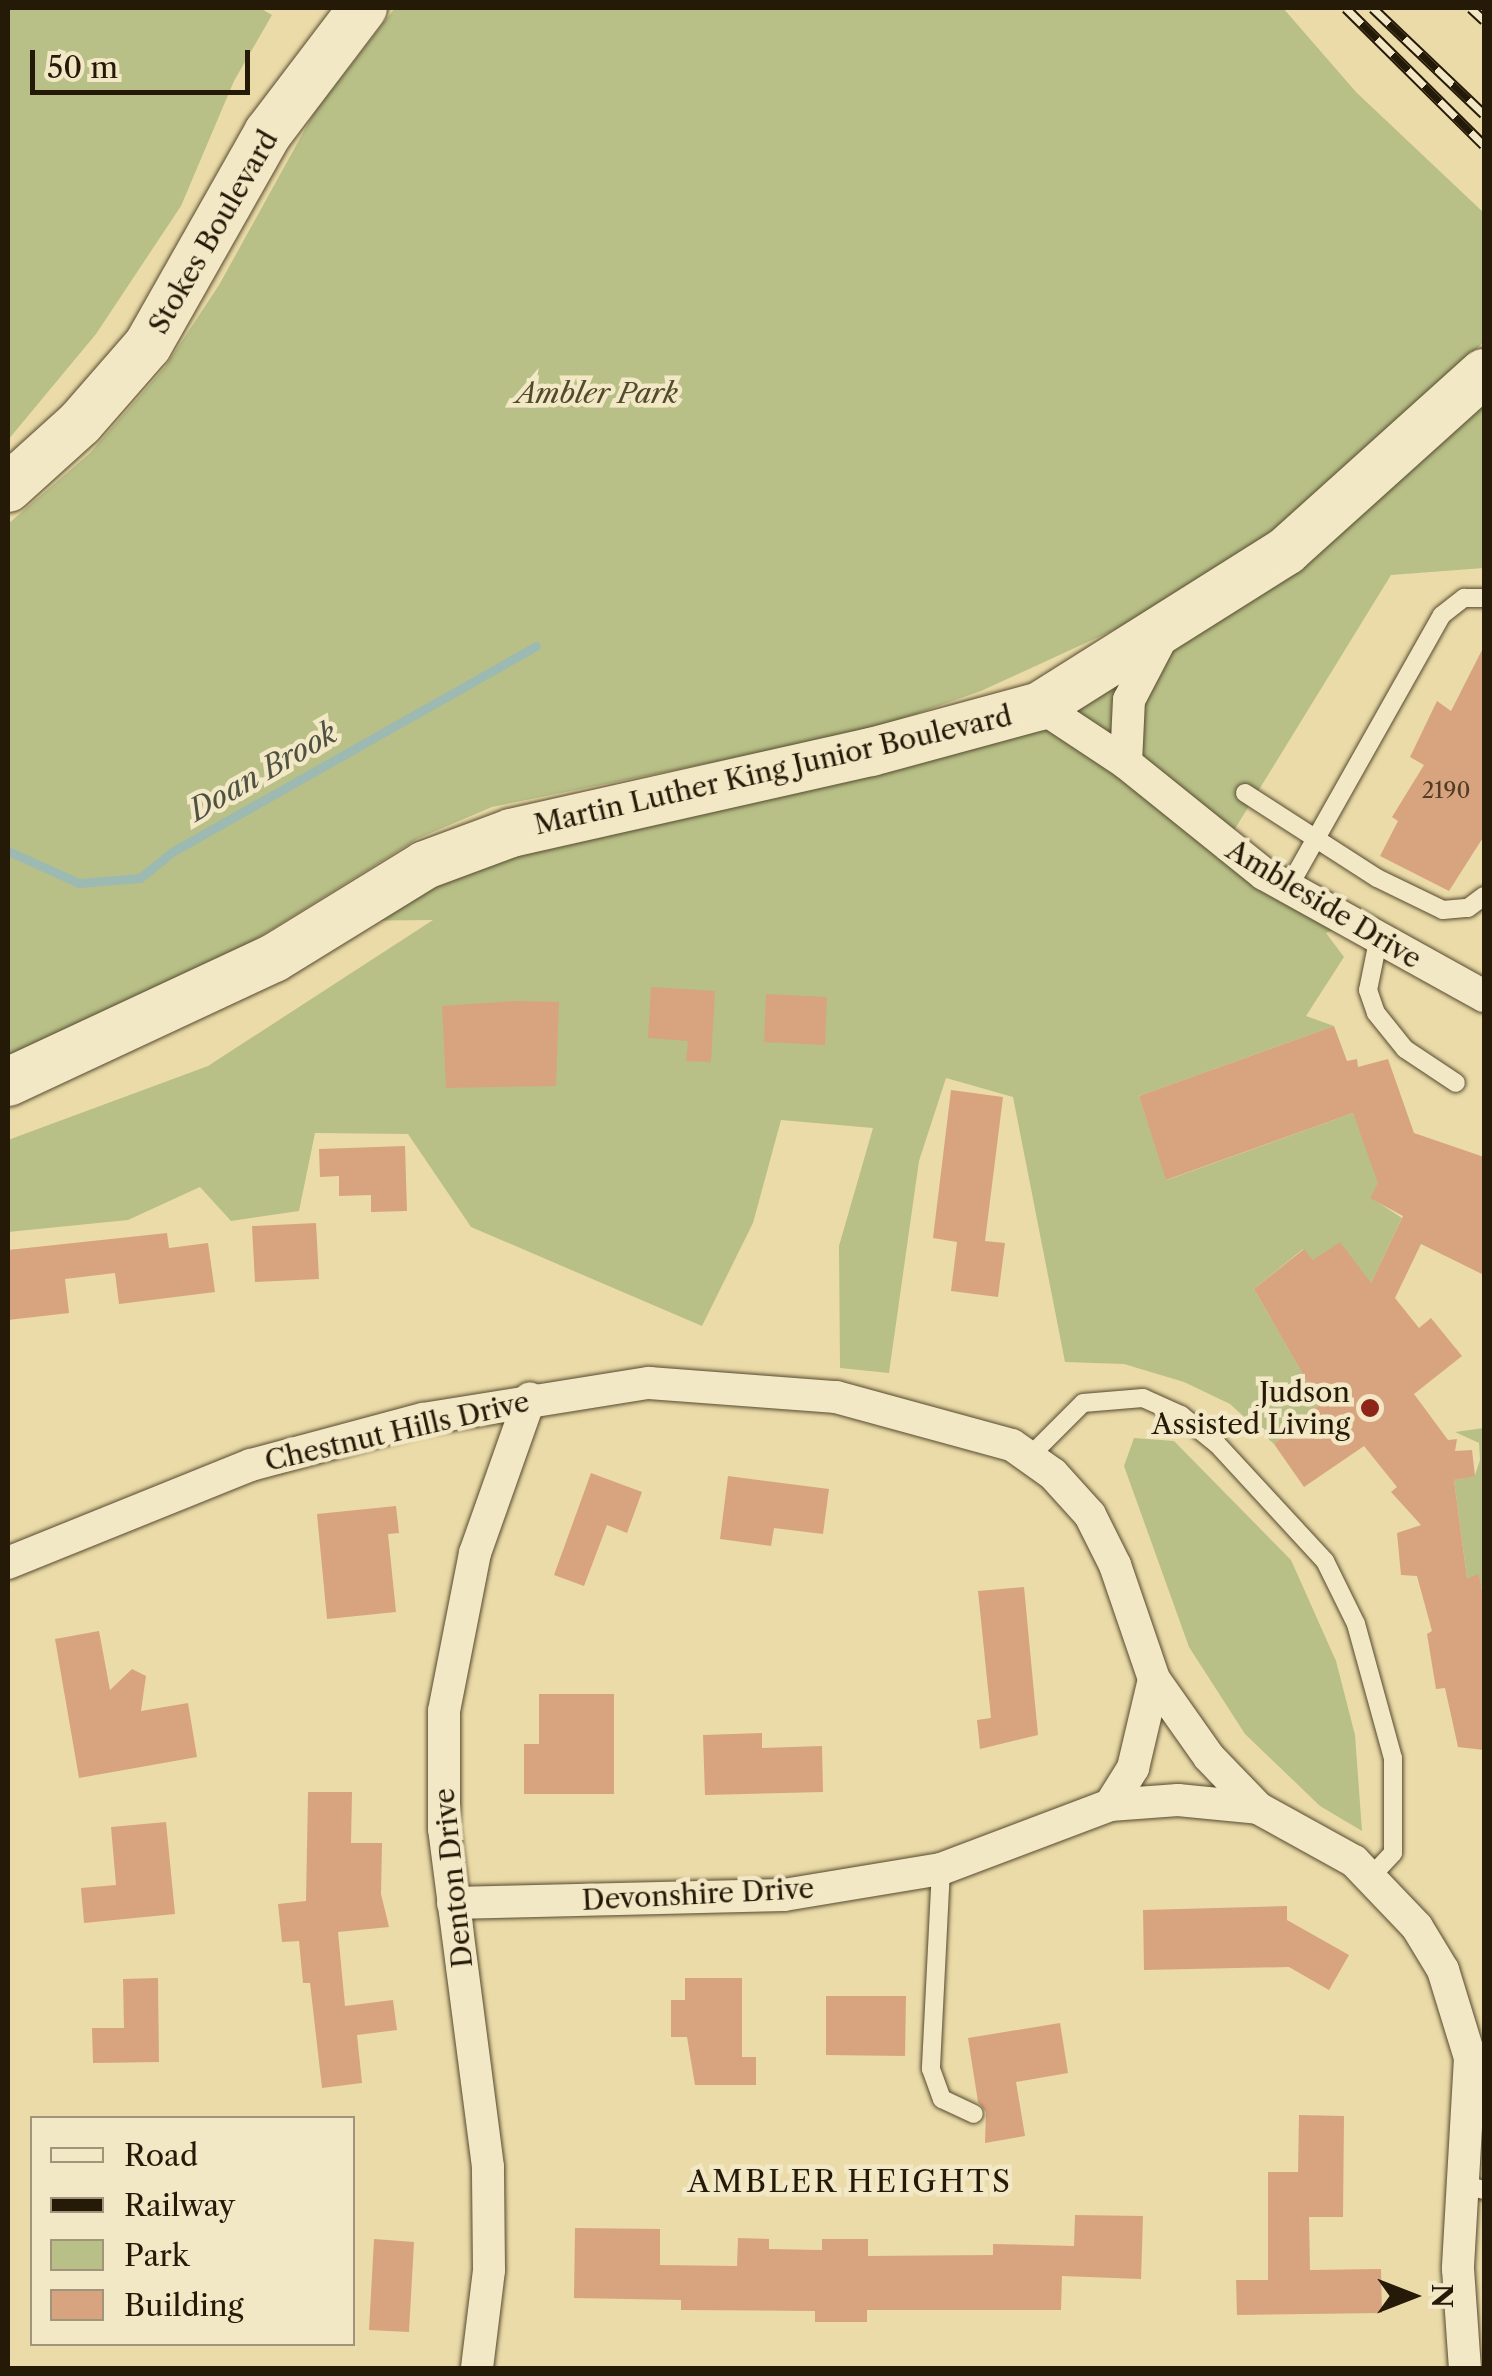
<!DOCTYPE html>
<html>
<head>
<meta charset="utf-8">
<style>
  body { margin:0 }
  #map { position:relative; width:1492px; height:2376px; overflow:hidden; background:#ebdba8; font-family:"Libre Caslon Text",serif }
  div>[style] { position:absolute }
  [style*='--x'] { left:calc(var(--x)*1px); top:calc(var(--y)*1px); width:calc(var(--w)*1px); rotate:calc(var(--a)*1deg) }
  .green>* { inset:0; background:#b8c087 }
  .stream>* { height:9px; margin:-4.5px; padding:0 4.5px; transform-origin:4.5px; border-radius:4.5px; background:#9cb9b2 }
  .building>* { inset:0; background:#d7a47f }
  .roads { filter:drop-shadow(0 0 2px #564a2f) drop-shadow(0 0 2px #564a2f) }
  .lane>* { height:18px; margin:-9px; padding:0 9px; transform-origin:9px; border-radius:9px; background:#f2e8c6 }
  .street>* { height:32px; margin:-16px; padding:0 16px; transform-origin:16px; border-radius:16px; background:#f2e8c6 }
  .secondary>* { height:48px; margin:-24px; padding:0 24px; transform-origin:24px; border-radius:24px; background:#f2e8c6 }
  .rail>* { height:11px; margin-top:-5.5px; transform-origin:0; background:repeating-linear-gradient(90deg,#f2e8c6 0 22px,#251907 0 44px); box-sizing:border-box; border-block:2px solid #251907 }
  .dots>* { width:28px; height:28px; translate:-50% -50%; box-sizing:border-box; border:5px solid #f2e8c6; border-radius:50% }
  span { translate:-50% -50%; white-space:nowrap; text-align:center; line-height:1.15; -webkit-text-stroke:9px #f2e8c6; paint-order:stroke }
  .number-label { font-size:22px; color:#523c25 }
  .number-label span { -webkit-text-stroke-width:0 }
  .street-label { font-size:28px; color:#251907 }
  .park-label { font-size:28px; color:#514b2d; font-style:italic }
  .poi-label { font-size:28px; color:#251907 }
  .right { translate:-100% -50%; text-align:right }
  .water-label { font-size:30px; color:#4f5143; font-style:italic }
  .neighbourhood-label { font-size:30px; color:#251907; letter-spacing:2.5px }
  .frame { position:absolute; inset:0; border:10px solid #251907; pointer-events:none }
  .legend { position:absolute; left:30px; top:2116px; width:325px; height:230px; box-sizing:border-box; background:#f2e8c6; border:2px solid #a0957a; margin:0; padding:12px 18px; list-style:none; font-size:30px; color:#251907 }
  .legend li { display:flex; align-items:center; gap:20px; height:50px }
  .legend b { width:50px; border:2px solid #a0957a }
  .north { position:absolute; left:1362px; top:2246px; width:100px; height:100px; -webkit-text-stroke:8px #f2e8c6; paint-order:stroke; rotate:90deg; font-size:28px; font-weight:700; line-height:40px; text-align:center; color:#251907 }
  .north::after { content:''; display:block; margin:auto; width:35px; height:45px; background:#251907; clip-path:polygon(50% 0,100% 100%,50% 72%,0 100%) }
  .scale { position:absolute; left:30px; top:50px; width:220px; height:45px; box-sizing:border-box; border:5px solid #251907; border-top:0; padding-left:12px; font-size:30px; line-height:35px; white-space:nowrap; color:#251907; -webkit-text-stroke:8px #f2e8c6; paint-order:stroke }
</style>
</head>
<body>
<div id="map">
  <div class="green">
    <div style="clip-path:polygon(8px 8px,260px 8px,272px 15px,234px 81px,181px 206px,96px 334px,8px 440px)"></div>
    <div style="clip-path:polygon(395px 8px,1283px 8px,1356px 92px,1484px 213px,1484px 342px,1272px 532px,1153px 612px,981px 691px,867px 731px,492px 807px,417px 839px,214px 965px,8px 1058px,8px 524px,90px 453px,165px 367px,219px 285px,314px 113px)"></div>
    <div style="clip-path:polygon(1484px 373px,1484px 568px,1391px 575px,1225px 845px,1349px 924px,1326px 933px,1344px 957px,1306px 1016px,1334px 1026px,1139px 1096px,1167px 1180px,1353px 1113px,1382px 1176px,1373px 1199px,1402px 1218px,1371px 1283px,1313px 1260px,1303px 1249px,1254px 1289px,1308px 1383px,1336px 1390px,1274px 1444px,1230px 1404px,1184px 1382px,1124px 1364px,1065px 1362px,1013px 1097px,946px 1078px,919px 1161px,889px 1373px,840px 1368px,839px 1246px,873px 1128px,781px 1120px,753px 1223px,702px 1326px,471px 1227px,408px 1134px,315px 1133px,299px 1211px,231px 1221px,200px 1187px,128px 1220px,8px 1232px,8px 1140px,208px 1066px,433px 920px,334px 921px,425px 865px,1040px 706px)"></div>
    <div style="clip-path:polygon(1484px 1428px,1484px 1601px,1479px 1575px,1467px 1578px,1454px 1480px,1475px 1475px,1480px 1460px,1479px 1443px,1455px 1432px)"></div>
    <div style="clip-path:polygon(1134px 1438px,1174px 1441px,1291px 1560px,1336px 1661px,1355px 1735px,1362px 1831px,1320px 1806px,1245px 1734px,1189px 1647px,1124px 1466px)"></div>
  </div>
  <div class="stream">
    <div style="--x:8;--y:851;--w:78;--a:24.3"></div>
    <div style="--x:79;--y:883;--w:61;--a:-4.7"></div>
    <div style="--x:140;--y:878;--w:41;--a:-39.1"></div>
    <div style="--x:172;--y:852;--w:418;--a:-29.5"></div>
  </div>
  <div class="building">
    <div style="clip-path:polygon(1484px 646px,1484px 836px,1449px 891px,1380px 856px,1398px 821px,1392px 817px,1424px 765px,1410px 757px,1437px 701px,1451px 711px)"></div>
    <div style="clip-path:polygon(651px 987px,715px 991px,711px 1062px,686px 1061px,688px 1041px,648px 1038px)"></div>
    <div style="clip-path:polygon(766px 994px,827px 997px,825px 1045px,764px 1042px)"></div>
    <div style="clip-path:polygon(514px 1001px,559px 1002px,556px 1086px,446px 1088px,442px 1006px)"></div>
    <div style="clip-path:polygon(1334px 1026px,1347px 1061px,1357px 1059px,1358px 1067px,1388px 1059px,1414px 1133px,1484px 1157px,1484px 1275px,1421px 1244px,1395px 1298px,1419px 1328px,1431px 1318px,1462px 1356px,1414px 1394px,1448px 1440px,1457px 1439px,1455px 1451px,1472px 1450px,1475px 1476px,1454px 1480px,1467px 1578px,1479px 1574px,1484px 1601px,1484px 1750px,1458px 1747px,1445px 1688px,1436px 1689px,1427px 1634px,1432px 1631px,1417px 1576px,1401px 1575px,1397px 1533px,1421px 1525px,1391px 1492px,1397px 1487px,1364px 1446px,1304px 1487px,1274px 1444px,1320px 1404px,1254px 1289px,1304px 1249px,1313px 1260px,1340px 1242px,1371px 1283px,1403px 1216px,1370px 1198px,1378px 1183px,1353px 1113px,1166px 1180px,1139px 1096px)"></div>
    <div style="clip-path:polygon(951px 1090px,1003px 1097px,985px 1241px,1005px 1243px,998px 1297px,951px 1291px,957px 1242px,933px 1238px)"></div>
    <div style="clip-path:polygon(405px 1146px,407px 1211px,371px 1212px,371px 1195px,339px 1196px,339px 1176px,320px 1177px,319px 1149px)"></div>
    <div style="clip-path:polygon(316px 1223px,319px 1279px,255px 1282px,252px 1226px)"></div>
    <div style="clip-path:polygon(167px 1233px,169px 1248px,208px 1243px,215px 1292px,119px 1304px,115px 1273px,65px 1279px,69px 1313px,8px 1320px,8px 1250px)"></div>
    <div style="clip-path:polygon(591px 1473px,642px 1492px,627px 1533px,607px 1525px,584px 1586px,554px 1575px)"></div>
    <div style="clip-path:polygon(728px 1476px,829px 1489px,823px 1534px,774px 1528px,771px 1546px,720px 1539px)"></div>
    <div style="clip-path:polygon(396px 1506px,399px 1533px,388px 1534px,396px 1612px,327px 1619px,317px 1514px)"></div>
    <div style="clip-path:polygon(1024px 1587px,1038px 1735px,980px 1749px,977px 1720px,991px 1718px,978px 1591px)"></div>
    <div style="clip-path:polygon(99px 1631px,110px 1690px,132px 1669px,146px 1676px,141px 1711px,188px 1703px,197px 1757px,79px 1778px,55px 1639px)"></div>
    <div style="clip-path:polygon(539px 1694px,614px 1694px,614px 1794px,524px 1794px,524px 1744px,539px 1744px)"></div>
    <div style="clip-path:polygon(762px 1733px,762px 1748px,822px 1746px,823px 1792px,705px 1795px,703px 1735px)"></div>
    <div style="clip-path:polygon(308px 1792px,352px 1792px,351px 1843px,382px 1843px,381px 1894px,389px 1927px,338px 1932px,345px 2006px,393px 2000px,397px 2030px,357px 2035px,362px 2083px,322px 2088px,310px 1983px,303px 1983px,299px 1941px,282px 1942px,278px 1904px,306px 1901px)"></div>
    <div style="clip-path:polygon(166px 1822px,175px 1914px,84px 1923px,81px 1888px,116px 1885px,111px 1827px)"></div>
    <div style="clip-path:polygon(1287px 1906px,1287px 1920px,1349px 1955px,1329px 1990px,1289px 1967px,1144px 1970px,1143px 1910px)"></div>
    <div style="clip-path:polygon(158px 1978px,159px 2062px,93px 2063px,92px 2028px,124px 2028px,123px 1979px)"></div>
    <div style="clip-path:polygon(685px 1978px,742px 1978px,742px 2057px,756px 2057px,756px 2085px,695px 2085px,687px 2037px,671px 2037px,671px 2000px,685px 2000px)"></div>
    <div style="clip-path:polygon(826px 1996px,906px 1996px,905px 2056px,826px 2055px)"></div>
    <div style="clip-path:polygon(1060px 2023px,1068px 2073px,1016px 2082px,1025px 2136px,985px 2143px,986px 2112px,978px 2102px,968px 2038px)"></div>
    <div style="clip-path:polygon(1299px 2115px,1344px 2116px,1343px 2217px,1309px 2217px,1310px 2270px,1381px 2269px,1382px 2313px,1237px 2315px,1236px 2280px,1268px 2280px,1268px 2172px,1298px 2172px)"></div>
    <div style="clip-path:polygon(1075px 2215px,1143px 2216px,1141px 2279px,1062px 2276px,1061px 2310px,867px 2310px,867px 2322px,815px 2322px,815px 2311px,681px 2310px,681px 2300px,574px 2298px,575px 2228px,660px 2229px,660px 2265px,737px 2266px,738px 2238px,769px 2239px,769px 2249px,822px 2250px,822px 2239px,868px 2239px,868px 2256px,993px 2255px,993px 2244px,1074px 2246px)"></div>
    <div style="clip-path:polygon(374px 2239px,414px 2242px,409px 2332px,369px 2330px)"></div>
  </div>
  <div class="roads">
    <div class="lane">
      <div style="--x:1245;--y:793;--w:157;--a:32.8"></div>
      <div style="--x:1377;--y:878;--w:73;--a:25.9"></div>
      <div style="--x:1443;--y:910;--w:25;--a:-5"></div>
      <div style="--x:1468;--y:908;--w:20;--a:-37"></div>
      <div style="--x:1288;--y:888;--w:313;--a:-60.6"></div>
      <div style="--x:1442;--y:615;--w:28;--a:-38"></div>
      <div style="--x:1464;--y:598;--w:20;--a:0"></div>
      <div style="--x:1378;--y:941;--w:50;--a:101.5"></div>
      <div style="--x:1368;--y:990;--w:24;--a:71"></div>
      <div style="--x:1376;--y:1013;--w:46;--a:51.1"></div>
      <div style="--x:1405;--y:1049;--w:61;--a:33.7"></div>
      <div style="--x:1029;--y:1457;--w:76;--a:-45"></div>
      <div style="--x:1083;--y:1403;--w:60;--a:-4.8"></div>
      <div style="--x:1143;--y:1398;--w:42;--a:24.1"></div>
      <div style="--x:1181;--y:1415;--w:46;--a:38.9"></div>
      <div style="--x:1217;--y:1444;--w:159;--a:47.3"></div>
      <div style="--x:1325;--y:1561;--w:70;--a:63.8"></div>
      <div style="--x:1356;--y:1624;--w:139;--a:74.6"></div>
      <div style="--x:1393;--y:1758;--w:95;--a:90"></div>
      <div style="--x:1393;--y:1853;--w:33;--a:133"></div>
      <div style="--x:941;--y:1869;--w:200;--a:92.9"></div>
      <div style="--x:931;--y:2069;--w:32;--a:70"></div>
      <div style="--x:942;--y:2099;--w:35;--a:25"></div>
      <div style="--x:1464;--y:2185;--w:21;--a:14"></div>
    </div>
    <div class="street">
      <div style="--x:1040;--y:706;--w:103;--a:33.5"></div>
      <div style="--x:1126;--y:763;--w:177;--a:38.8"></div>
      <div style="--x:1264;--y:874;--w:252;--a:29"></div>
      <div style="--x:1126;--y:763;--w:63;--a:-87.3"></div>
      <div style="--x:1129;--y:700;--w:71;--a:-62.4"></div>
      <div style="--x:8;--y:1563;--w:262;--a:-22"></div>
      <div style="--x:251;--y:1465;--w:178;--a:-15"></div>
      <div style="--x:423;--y:1419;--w:229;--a:-9.1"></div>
      <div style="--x:649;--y:1383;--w:188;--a:4.3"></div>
      <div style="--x:836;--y:1397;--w:182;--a:15.3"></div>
      <div style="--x:1012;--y:1445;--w:50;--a:35.3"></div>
      <div style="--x:1053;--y:1474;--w:55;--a:47.9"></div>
      <div style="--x:1090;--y:1515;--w:56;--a:63.4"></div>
      <div style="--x:1115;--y:1565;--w:120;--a:71.1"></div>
      <div style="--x:1154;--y:1679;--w:95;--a:54.8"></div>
      <div style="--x:1209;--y:1757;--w:71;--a:46.1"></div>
      <div style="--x:1258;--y:1808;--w:110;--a:28.9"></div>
      <div style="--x:1354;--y:1861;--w:91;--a:46.3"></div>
      <div style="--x:1417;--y:1927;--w:50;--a:58.8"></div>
      <div style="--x:1443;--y:1970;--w:92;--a:72.9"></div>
      <div style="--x:1470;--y:2058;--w:211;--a:93.3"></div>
      <div style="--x:1458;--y:2269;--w:99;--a:86"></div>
      <div style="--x:1110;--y:1805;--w:44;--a:-58.1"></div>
      <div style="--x:1133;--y:1768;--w:91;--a:-76.7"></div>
      <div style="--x:453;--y:1903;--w:331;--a:-1.4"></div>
      <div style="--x:784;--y:1895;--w:159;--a:-9.4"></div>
      <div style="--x:941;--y:1869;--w:181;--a:-20.7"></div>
      <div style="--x:1110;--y:1805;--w:68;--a:-4.2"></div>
      <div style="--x:1178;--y:1800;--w:80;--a:5.7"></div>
      <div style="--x:477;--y:2368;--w:99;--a:-83"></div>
      <div style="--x:489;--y:2270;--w:103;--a:-90.6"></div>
      <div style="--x:488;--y:2167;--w:341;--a:-97.4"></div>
      <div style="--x:444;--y:1829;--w:118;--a:-90"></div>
      <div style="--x:444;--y:1711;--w:161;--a:-78.9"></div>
      <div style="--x:475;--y:1553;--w:164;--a:-70.5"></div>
    </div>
    <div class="secondary">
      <div style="--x:8;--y:488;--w:97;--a:-42.1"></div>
      <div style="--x:80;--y:423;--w:103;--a:-48.9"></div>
      <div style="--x:148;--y:345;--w:244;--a:-60.5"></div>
      <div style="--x:268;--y:133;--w:157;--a:-52.8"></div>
      <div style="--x:8;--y:1082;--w:293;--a:-25"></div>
      <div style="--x:274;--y:958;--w:177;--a:-31.6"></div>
      <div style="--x:425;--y:865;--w:92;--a:-20.4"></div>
      <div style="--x:511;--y:833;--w:369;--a:-12.7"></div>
      <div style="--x:871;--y:752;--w:175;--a:-15.2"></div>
      <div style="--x:1040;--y:706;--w:291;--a:-32.2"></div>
      <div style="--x:1286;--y:551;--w:266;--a:-42"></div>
    </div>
  </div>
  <div class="rail">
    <div style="--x:1346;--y:8;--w:194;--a:44.8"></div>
    <div style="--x:1373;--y:8;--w:153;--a:43.7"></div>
    <div style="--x:1471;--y:8;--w:18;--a:43"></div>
  </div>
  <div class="dots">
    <div style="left:1370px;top:1408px;background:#8f2418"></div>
  </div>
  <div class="number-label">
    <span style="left:1446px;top:791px">2190</span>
  </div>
  <div class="street-label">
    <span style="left:213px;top:232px;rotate:-60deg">Stokes Boulevard</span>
    <span style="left:773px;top:770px;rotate:-13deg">Martin Luther King Junior Boulevard</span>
    <span style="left:1324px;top:904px;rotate:31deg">Ambleside Drive</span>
    <span style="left:397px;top:1431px;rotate:-13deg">Chestnut Hills Drive</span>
    <span style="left:453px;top:1878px;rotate:-96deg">Denton Drive</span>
    <span style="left:698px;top:1894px;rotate:-3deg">Devonshire Drive</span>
  </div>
  <div class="park-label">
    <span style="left:597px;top:393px">Ambler Park</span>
  </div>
  <div class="poi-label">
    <span class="right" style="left:1350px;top:1408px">Judson<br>Assisted Living</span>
  </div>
  <div class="water-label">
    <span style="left:263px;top:772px;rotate:-30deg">Doan Brook</span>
  </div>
  <div class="neighbourhood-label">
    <span style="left:850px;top:2182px">AMBLER HEIGHTS</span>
  </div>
  <div class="frame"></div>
  <ul class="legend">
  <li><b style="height:12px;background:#f2e8c6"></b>Road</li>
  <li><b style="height:12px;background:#251907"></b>Railway</li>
  <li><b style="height:28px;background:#b8c087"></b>Park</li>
  <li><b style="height:28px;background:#d7a47f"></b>Building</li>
  </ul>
  <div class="north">N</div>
  <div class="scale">50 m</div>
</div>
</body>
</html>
